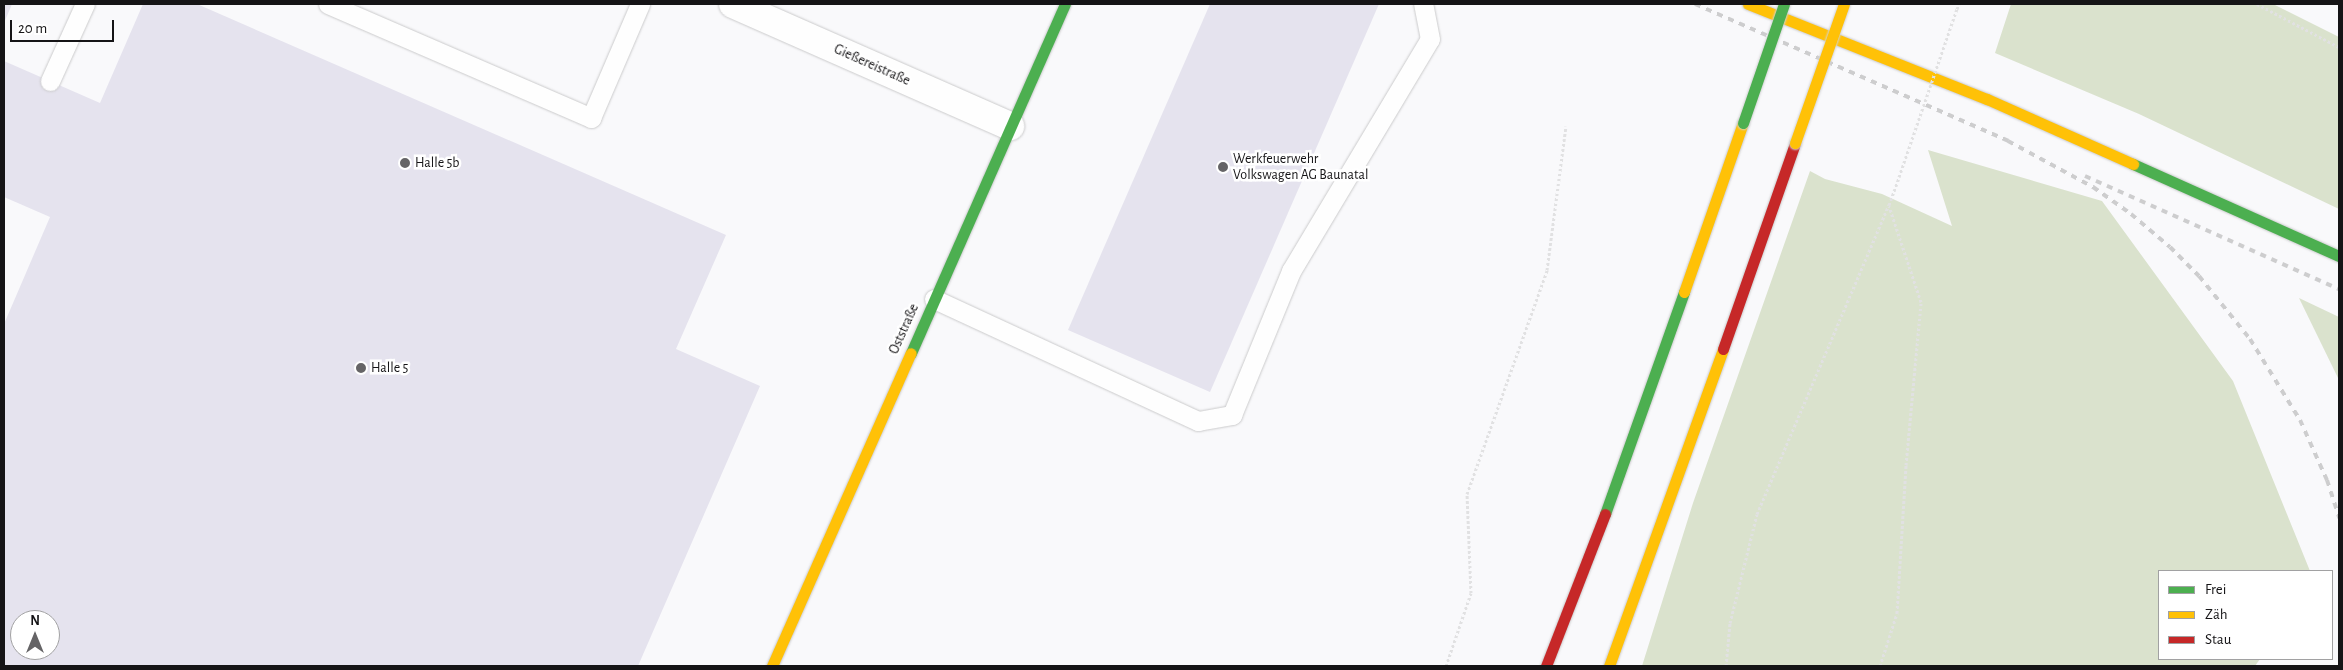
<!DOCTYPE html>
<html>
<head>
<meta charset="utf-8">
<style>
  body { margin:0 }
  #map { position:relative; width:2343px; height:670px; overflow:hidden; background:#f9f9fb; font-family:"Alegreya Sans",sans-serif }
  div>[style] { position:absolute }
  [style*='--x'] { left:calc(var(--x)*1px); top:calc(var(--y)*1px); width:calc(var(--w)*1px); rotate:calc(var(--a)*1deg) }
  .green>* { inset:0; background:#dae2cd }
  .building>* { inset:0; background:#e5e3ee }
  .path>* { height:3px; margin-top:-1.5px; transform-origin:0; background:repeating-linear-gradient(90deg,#e1e1e2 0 2.5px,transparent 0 5px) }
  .roads { filter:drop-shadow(0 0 1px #cbcbcc) drop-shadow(0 0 1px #cbcbcc) }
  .lane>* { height:19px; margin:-9.5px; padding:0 9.5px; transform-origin:9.5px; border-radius:9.5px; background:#fefefe }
  .street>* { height:28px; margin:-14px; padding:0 14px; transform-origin:14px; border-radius:14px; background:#fefefe }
  .fast>* { height:11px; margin:-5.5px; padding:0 5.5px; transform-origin:5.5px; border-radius:5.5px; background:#4caf50 }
  .slow>* { height:11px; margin:-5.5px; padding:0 5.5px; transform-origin:5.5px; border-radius:5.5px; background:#ffc107 }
  .jam>* { height:11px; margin:-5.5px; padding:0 5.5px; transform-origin:5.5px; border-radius:5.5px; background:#c62828 }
  .rail>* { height:4px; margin-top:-2px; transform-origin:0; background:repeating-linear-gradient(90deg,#cdcdce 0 6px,transparent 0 12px) }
  .path-bridge>* { height:3px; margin-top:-1.5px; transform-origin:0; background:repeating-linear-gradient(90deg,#e1e1e2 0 2.5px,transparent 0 5px) }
  .bridges { filter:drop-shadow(0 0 1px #d2d2d3) drop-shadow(0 0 1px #d2d2d3) }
  .fast-bridge>* { height:11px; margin:-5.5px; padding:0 5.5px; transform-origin:5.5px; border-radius:5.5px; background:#4caf50 }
  .slow-bridge>* { height:11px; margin:-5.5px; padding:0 5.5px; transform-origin:5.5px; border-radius:5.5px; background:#ffc107 }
  .dots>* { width:14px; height:14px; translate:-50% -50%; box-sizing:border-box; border:2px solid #fff; border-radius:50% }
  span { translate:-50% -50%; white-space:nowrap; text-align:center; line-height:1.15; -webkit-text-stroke:5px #fff; paint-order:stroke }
  .street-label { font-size:14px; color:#151416 }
  .poi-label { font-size:14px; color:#151416 }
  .left { translate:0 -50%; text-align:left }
  .frame { position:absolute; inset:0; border:5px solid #151416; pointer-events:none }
  .legend { position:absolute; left:2158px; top:570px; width:175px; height:90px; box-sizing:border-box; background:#fff; border:1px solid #a1a1a2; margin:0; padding:6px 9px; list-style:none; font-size:15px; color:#151416 }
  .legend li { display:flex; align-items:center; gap:10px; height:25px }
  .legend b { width:25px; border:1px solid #a1a1a2 }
  .north { position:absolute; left:10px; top:610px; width:50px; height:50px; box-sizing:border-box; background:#fff; border:1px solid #a1a1a2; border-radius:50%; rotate:0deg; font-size:14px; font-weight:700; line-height:20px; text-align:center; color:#151416 }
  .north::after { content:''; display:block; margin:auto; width:18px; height:22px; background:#656466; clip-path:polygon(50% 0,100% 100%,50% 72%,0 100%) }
  .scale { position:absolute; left:10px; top:20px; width:104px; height:22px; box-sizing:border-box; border:2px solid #151416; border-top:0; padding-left:6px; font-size:15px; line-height:18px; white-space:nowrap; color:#151416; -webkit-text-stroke:4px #fff; paint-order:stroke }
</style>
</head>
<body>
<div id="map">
  <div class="green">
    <div style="clip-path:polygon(2011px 4px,2273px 4px,2339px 37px,2339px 209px,2139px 114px,1995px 53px)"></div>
    <div style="clip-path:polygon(1928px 150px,2102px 201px,2233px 381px,2310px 571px,2159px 571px,2159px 659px,2260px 659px,2255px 666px,1642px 666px,1693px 503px,1810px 171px,1825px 179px,1882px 194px,1952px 226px)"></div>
    <div style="clip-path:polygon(2299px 298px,2339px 317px,2339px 380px)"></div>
  </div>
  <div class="building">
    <div style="clip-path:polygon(4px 4px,12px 4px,4px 23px)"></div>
    <div style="clip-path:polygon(evenodd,143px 4px,197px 4px,726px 235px,676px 349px,760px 386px,638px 666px,4px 666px,4px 324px,50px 217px,4px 197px,4px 61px,100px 103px,143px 4px,20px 620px,50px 620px,50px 650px,20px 650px,20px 620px)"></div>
    <div style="clip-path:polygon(1210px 4px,1379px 4px,1210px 392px,1068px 330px)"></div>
  </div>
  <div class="path">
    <div style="--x:2257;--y:4;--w:93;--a:27.7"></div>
    <div style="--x:1957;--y:9;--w:5;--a:-68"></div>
    <div style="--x:1446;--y:666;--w:77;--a:-71.1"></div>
    <div style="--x:1471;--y:593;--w:99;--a:-92.3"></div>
    <div style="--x:1467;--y:494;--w:238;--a:-70.3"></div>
    <div style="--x:1547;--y:270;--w:145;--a:-82.5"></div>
    <div style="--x:1726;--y:666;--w:43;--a:-84.7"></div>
    <div style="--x:1730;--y:623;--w:112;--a:-76.1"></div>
    <div style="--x:1757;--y:514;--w:336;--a:-66.9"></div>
    <div style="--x:1889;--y:205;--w:30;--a:-70"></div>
    <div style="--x:1880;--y:666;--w:56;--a:-72.2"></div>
    <div style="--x:1897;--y:613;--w:148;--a:-86.5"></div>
    <div style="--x:1906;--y:465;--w:164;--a:-84.7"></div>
    <div style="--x:1921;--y:302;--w:101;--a:-108.4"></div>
  </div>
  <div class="roads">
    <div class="lane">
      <div style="--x:328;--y:4;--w:287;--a:23.4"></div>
      <div style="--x:591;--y:118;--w:124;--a:-66.7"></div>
      <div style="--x:50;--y:81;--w:85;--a:-65.6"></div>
      <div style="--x:934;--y:299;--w:291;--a:24.8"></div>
      <div style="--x:1198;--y:421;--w:35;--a:-10"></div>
      <div style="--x:1232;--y:415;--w:156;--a:-67.7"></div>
      <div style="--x:1291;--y:271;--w:270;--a:-59.1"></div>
      <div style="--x:1430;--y:39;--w:36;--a:-101"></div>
    </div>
    <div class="street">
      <div style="--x:733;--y:4;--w:303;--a:23.8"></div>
    </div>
    <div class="fast">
      <div style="--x:2133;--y:164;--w:226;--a:24.1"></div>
      <div style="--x:911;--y:353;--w:381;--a:-66.2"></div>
      <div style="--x:1605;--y:514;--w:236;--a:-70.4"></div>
    </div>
    <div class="slow">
      <div style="--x:1748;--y:4;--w:257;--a:21.7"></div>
      <div style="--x:1987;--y:99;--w:160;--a:24"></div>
      <div style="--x:1684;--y:292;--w:179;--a:-70.8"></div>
      <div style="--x:772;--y:666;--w:342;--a:-66.1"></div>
      <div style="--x:1609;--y:666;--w:337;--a:-70.2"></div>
    </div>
    <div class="jam">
      <div style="--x:1723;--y:349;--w:218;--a:-70.7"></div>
      <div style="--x:1546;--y:666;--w:163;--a:-68.8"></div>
    </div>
  </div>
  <div class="rail">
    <div style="--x:1695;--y:4;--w:342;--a:23.6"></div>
    <div style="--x:2008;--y:141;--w:97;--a:28.4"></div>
    <div style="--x:2093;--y:187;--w:47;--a:35.4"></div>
    <div style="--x:2131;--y:214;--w:51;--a:40.2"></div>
    <div style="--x:2170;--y:247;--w:41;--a:45"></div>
    <div style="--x:2199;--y:276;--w:81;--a:51"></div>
    <div style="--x:2250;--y:339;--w:95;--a:58.3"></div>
    <div style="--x:2300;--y:420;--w:66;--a:65.8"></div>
    <div style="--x:2327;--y:480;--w:40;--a:72"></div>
    <div style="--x:2085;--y:176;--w:278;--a:24"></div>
  </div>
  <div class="path-bridge">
    <div style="--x:1899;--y:177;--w:178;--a:-71"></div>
  </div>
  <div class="bridges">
    <div class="fast-bridge">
      <div style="--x:1743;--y:123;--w:126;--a:-71"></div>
    </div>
    <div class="slow-bridge">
      <div style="--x:1795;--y:143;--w:147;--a:-70.6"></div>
    </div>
  </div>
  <div class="dots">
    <div style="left:405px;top:163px;background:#656466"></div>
    <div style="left:1223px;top:167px;background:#656466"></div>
    <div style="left:361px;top:368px;background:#656466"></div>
  </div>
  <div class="street-label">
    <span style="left:872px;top:65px;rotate:24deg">Gießereistraße</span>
    <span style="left:904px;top:329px;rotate:-66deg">Oststraße</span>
  </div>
  <div class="poi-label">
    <span class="left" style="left:1233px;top:167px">Werkfeuerwehr<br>Volkswagen AG Baunatal</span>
    <span class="left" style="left:415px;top:163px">Halle 5b</span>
    <span class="left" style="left:371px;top:368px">Halle 5</span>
  </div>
  <div class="frame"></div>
  <ul class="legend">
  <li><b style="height:6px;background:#4caf50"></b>Frei</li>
  <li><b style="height:6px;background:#ffc107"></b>Zäh</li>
  <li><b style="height:6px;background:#c62828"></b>Stau</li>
  </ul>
  <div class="north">N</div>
  <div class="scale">20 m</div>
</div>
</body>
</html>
